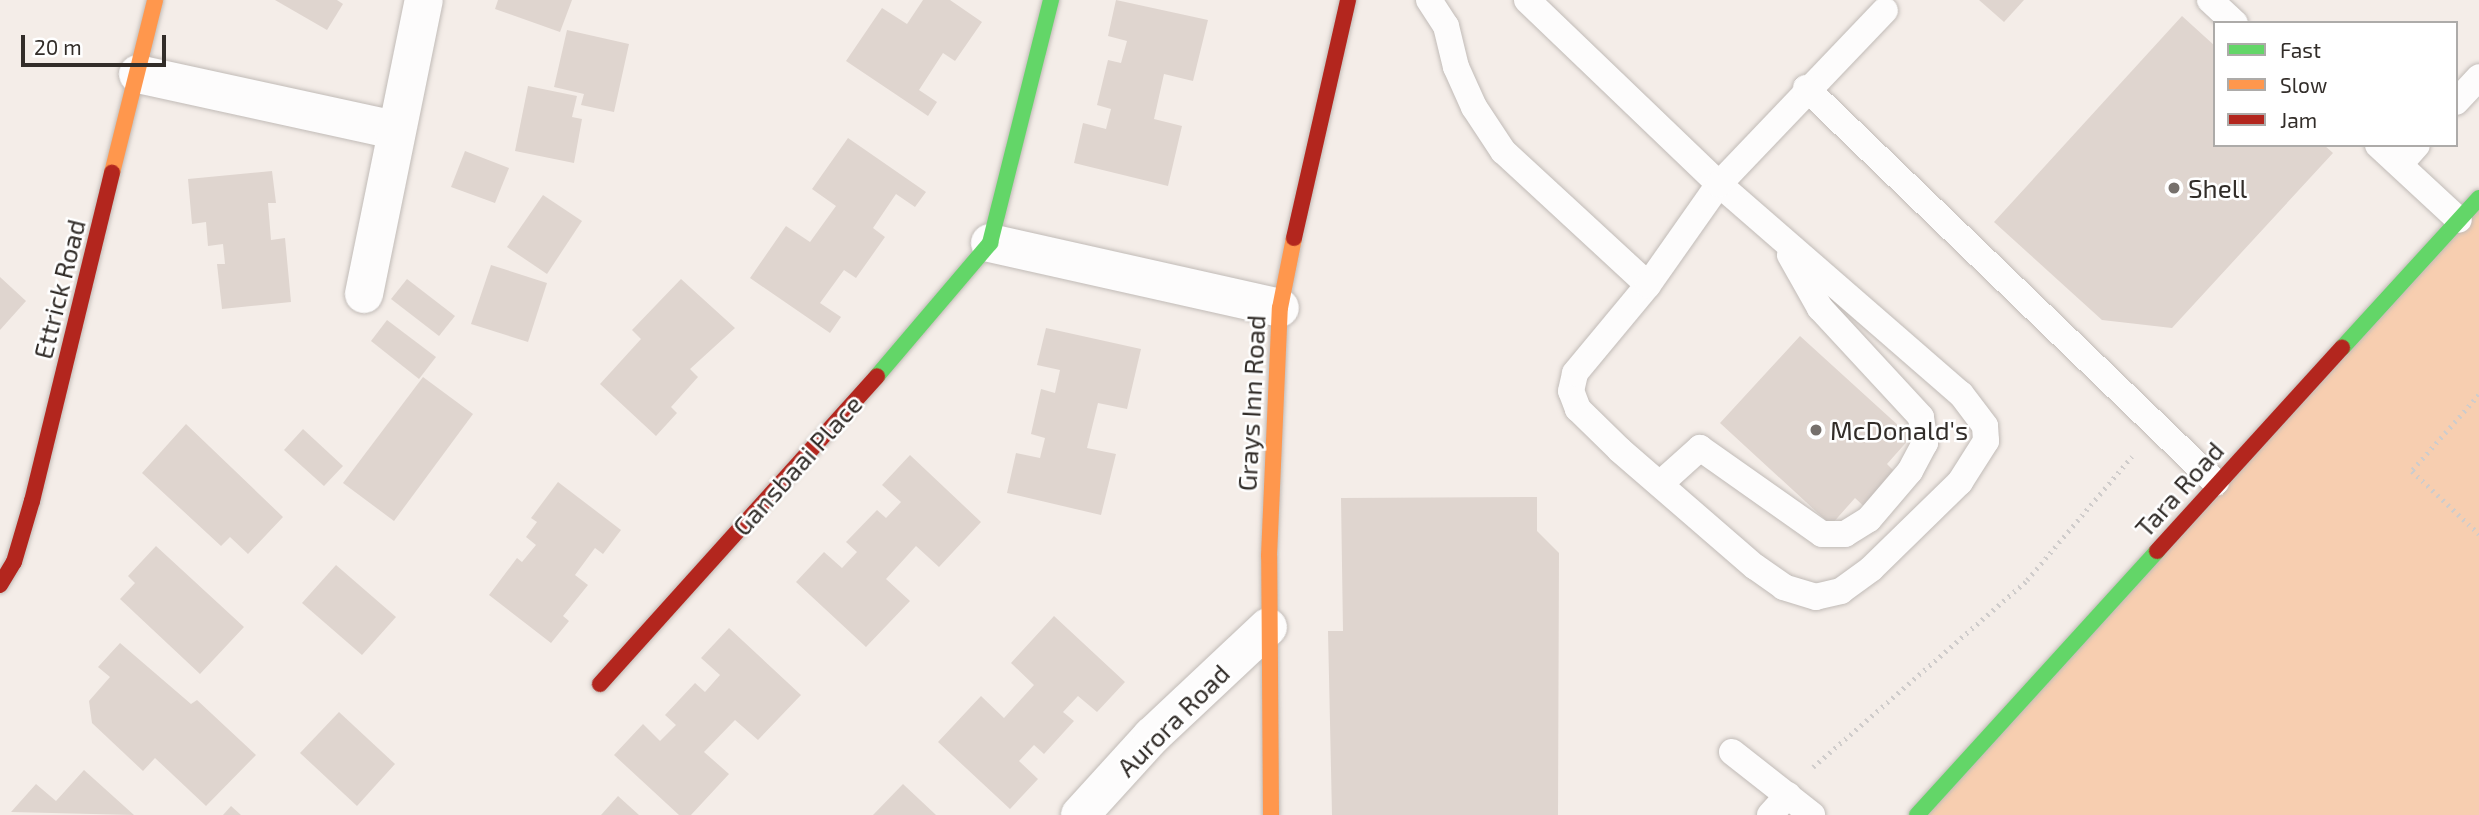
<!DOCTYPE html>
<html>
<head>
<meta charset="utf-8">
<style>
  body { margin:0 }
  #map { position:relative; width:2479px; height:815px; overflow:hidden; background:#f4ede8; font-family:"Exo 2",sans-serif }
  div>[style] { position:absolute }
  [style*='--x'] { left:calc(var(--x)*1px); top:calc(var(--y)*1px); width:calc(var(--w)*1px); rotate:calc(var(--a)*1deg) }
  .green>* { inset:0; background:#f7ceb0 }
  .building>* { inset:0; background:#dfd5cf }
  .path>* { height:4.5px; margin-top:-2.25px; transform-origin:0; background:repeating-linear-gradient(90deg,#cfcccb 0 2px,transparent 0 7px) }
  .roads { filter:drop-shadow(0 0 2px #c1bbb7) drop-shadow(0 0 2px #c1bbb7) }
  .lane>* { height:26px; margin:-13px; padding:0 13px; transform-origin:13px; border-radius:13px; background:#fdfcfc }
  .street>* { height:38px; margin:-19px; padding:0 19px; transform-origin:19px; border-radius:19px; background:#fdfcfc }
  .fast>* { height:16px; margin:-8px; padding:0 8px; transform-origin:8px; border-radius:8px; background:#63d668 }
  .slow>* { height:16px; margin:-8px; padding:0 8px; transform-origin:8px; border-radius:8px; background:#ff974d }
  .jam>* { height:16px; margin:-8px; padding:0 8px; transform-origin:8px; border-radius:8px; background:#b3261e }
  .dots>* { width:19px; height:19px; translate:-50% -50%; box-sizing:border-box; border:4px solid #fff; border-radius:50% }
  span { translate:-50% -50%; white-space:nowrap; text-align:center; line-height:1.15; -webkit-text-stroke:5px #fff; paint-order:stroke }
  .poi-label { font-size:26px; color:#322d29 }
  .left { translate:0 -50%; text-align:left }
  .street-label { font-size:26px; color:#322d29 }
  .legend { position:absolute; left:2213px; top:21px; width:245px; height:126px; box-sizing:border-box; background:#fff; border:2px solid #adaba9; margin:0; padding:9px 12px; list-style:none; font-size:21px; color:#322d29 }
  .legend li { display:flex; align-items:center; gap:14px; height:35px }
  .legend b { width:35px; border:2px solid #adaba9 }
  .scale { position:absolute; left:21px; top:35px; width:145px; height:32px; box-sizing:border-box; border:4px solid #322d29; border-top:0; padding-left:9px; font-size:21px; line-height:24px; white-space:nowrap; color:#322d29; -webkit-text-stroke:5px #fff; paint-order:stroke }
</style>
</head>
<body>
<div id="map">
  <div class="green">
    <div style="clip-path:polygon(2479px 190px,2479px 815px,1916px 815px)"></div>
  </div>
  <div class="building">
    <div style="clip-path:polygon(275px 0,337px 0,343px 4px,327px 30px)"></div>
    <div style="clip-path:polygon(498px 0,572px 0,560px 32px,495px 9px)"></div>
    <div style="clip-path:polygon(923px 0,950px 0,982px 22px,955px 61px,943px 53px,919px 90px,937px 102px,928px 116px,846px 61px,882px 8px,907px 24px)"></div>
    <div style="clip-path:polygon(1116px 0,1208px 20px,1193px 81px,1164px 74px,1154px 119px,1182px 126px,1168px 186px,1074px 163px,1083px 123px,1106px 129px,1111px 109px,1097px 105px,1108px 60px,1121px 63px,1127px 41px,1108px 36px)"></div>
    <div style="clip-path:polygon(1979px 0,2024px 0,2004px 22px)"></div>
    <div style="clip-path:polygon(2182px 16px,2215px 46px,2215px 145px,2324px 145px,2333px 153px,2172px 328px,2102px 320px,1994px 222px)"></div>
    <div style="clip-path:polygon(567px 30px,629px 44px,614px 112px,581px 105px,584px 94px,554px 87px)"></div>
    <div style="clip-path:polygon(528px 86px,577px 96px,572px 117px,582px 119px,574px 163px,515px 151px)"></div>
    <div style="clip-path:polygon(848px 138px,926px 192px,915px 207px,896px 194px,873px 228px,885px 237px,856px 278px,844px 270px,820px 303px,841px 317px,830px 333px,750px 278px,786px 226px,810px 242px,836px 206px,812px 189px)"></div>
    <div style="clip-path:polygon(465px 151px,509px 168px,495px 203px,451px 187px)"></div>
    <div style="clip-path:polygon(272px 171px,276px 203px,268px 203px,271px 240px,285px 238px,291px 302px,222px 309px,217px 264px,225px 264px,223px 244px,208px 246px,206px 222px,192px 224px,188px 179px)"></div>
    <div style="clip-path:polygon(543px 195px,582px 221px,547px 274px,507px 247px)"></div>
    <div style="clip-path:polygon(491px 265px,547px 283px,528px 342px,471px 324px)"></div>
    <div style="clip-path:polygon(0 277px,26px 301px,0 330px)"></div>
    <div style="clip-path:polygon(407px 279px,455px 316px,439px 336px,391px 299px)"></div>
    <div style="clip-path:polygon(681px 279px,735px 328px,690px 369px,698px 377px,671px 407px,677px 413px,656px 436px,600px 384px,641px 339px,632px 330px)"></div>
    <div style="clip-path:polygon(387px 320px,436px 357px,419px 379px,371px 341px)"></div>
    <div style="clip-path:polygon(1046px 328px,1141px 349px,1127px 409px,1098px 403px,1087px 448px,1116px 454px,1101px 515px,1007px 493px,1016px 453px,1040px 458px,1045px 438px,1031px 434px,1041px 389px,1055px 393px,1060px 370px,1037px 365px)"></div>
    <div style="clip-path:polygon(1800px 336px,1911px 437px,1887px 464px,1901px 478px,1870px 512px,1855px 498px,1831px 525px,1720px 423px)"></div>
    <div style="clip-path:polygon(423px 377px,473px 414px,394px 521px,343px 483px)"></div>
    <div style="clip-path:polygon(186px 424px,283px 517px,248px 554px,230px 537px,221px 546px,142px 473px)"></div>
    <div style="clip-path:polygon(303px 429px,343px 466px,324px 486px,284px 450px)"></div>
    <div style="clip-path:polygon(910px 455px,981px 522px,939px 567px,916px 546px,886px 579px,910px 601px,866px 647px,796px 582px,824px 552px,842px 568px,857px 552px,846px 542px,877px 510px,886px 518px,901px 502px,882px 485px)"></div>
    <div style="clip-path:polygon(558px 482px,621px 530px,603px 554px,595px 548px,575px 575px,588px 585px,563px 616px,569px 621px,551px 643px,489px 595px,517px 558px,522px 562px,536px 545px,526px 537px,537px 522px,531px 518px)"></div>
    <div style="clip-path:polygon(1537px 497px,1537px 531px,1559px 553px,1558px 815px,1332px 815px,1328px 631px,1343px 631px,1341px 498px)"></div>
    <div style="clip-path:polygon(156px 546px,244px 627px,200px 674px,120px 599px,135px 583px,128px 576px)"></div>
    <div style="clip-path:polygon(336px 565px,396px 617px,362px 655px,302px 603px)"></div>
    <div style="clip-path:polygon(1054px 616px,1125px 682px,1097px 712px,1078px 696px,1063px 712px,1074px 721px,1044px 754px,1034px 745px,1019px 761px,1038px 779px,1010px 809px,938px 742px,981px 696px,1004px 718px,1034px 685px,1011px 663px)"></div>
    <div style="clip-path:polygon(729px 628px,801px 695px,758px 740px,735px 720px,704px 752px,729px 774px,691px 815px,679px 815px,614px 755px,643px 724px,660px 741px,676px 725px,665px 715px,695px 683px,705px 692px,720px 675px,701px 658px)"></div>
    <div style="clip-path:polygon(120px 643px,191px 704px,197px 700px,256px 755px,206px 806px,155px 758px,143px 771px,92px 723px,89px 701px,110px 677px,98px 667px)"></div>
    <div style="clip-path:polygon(339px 712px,395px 764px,357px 806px,300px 753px)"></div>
    <div style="clip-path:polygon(84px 770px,134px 815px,11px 812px,36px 784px,56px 801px)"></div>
    <div style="clip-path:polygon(903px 784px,936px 815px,873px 815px)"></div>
    <div style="clip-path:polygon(618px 796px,639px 815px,601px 815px)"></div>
    <div style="clip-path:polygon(231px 806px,241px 815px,223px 815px)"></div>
  </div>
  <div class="path">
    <div style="--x:2479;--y:395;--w:101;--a:131.4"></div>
    <div style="--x:2412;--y:471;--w:92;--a:43.2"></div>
    <div style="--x:1813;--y:767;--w:284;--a:-41.1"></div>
    <div style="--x:2027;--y:580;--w:162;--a:-49.7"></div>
  </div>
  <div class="roads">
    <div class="lane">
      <div style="--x:1429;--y:0;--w:31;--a:57"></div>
      <div style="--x:1446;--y:26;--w:42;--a:76.3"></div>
      <div style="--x:1456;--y:67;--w:44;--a:65.8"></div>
      <div style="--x:1474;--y:107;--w:53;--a:56.6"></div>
      <div style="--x:1503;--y:151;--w:197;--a:42.7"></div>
      <div style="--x:1527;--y:0;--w:266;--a:43.8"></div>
      <div style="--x:1719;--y:184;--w:320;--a:41"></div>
      <div style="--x:1961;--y:394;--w:40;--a:53"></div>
      <div style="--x:1985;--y:426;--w:15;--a:86"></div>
      <div style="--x:1986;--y:441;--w:49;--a:122.4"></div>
      <div style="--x:1960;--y:482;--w:124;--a:135.7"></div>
      <div style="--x:1871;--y:569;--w:37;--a:144"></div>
      <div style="--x:1841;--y:591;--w:26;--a:167"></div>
      <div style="--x:1816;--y:597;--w:34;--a:-163"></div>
      <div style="--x:1784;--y:587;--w:35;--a:-145"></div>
      <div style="--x:1755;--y:567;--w:179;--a:-139.1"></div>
      <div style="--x:1620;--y:450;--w:59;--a:-135.7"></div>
      <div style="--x:1578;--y:409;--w:19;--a:-111"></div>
      <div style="--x:1571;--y:391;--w:18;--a:-77"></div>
      <div style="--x:1575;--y:373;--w:114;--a:-50.3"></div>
      <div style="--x:1648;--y:285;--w:123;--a:-54.9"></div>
      <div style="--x:1719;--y:184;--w:240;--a:-46.3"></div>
      <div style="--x:2210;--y:0;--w:34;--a:43"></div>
      <div style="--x:1806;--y:88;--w:569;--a:43.93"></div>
      <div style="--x:2456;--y:102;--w:34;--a:-47"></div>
      <div style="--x:2378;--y:145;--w:110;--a:42.8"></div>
      <div style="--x:2400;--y:164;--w:25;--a:-48"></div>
      <div style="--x:1660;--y:484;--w:54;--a:-42"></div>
      <div style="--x:1700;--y:448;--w:149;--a:35.2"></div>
      <div style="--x:1822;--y:534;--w:23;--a:0"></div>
      <div style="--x:1845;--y:534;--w:28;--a:-32"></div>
      <div style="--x:1869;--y:519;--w:63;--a:-49.5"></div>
      <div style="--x:1910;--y:471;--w:32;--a:-62"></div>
      <div style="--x:1925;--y:443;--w:26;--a:-99"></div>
      <div style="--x:1921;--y:417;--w:149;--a:-132.8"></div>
      <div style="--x:1820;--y:308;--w:61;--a:-119.5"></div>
      <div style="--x:1732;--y:752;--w:102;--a:38.2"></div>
      <div style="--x:1770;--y:815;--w:27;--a:-48"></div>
    </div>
    <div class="street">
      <div style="--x:138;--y:74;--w:262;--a:12.3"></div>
      <div style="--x:990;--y:243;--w:297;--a:12.6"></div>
      <div style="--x:364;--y:294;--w:300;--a:-78.5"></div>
      <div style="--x:1080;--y:815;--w:107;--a:-47.7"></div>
      <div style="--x:1152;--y:736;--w:159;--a:-43.2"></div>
    </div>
    <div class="fast">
      <div style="--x:2342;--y:348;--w:203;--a:-47.6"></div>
      <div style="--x:877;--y:376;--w:175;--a:-49.6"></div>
      <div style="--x:990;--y:243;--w:251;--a:-75.9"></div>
      <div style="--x:1917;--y:815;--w:357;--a:-47.7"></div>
    </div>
    <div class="slow">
      <div style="--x:112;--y:173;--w:178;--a:-76"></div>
      <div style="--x:1271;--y:815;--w:259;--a:-90.4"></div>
      <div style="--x:1269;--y:556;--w:248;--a:-87.5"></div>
      <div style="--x:1280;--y:308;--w:71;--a:-78.7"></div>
    </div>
    <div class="jam">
      <div style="--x:1294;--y:238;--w:244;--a:-77.2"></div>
      <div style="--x:2157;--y:551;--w:275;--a:-47.7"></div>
      <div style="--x:0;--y:585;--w:27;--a:-59"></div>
      <div style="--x:14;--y:562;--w:64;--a:-73.6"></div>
      <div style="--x:32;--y:501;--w:338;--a:-76.3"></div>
      <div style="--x:600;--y:684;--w:414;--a:-48"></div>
    </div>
  </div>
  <div class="dots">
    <div style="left:2174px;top:188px;background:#76706c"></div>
    <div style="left:1816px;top:430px;background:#76706c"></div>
  </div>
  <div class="poi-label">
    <span class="left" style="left:2188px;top:188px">Shell</span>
    <span class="left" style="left:1830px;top:430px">McDonald's</span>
  </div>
  <div class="street-label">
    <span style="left:59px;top:289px;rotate:-76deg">Ettrick Road</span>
    <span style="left:1251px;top:403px;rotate:-87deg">Grays Inn Road</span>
    <span style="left:797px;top:465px;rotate:-48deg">Gansbaai Place</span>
    <span style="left:2179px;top:489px;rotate:-48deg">Tara Road</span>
    <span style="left:1173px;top:720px;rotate:-45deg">Aurora Road</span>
  </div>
  <ul class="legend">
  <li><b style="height:9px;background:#63d668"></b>Fast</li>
  <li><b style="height:9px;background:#ff974d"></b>Slow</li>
  <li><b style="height:9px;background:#b3261e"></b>Jam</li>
  </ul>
  <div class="scale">20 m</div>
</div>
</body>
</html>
